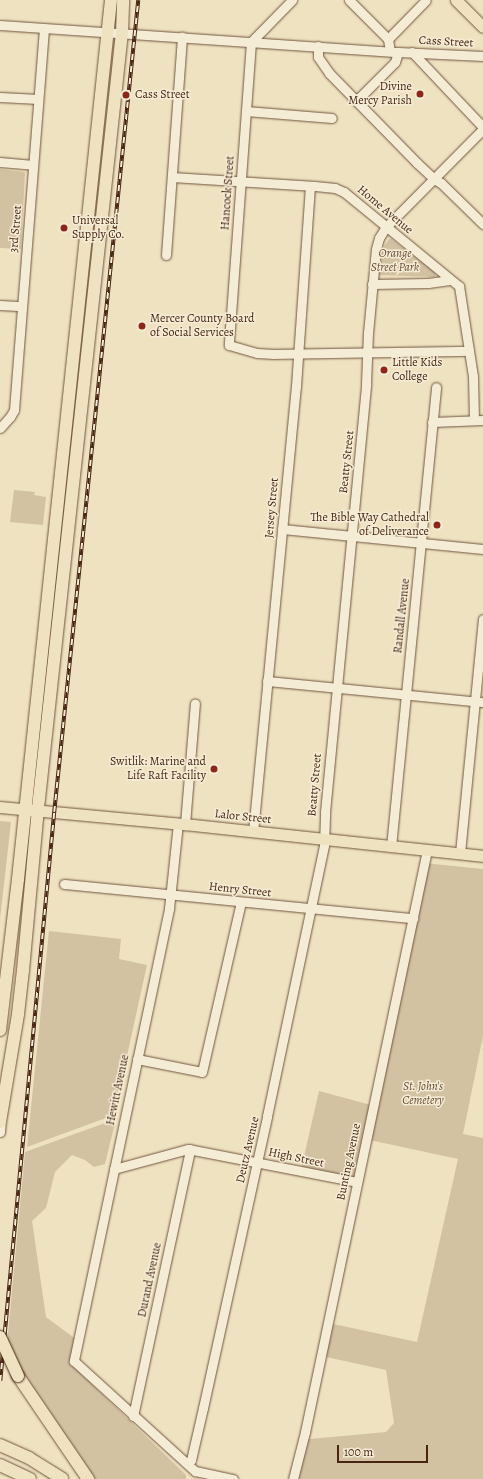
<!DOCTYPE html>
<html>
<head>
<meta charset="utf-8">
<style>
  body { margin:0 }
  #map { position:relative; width:483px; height:1479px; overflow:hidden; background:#efe2c0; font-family:Alegreya,serif }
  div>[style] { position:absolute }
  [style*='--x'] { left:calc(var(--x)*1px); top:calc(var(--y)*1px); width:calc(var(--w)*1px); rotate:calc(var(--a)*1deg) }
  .green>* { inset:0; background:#d2c2a2 }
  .roads { filter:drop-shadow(0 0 1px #71543e) drop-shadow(0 0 1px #71543e) }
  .minor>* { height:9px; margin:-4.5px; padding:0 4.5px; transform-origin:4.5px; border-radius:4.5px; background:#f5ecd6 }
  .major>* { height:11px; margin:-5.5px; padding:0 5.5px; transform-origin:5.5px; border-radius:5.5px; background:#efe2c0 }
  .highway>* { height:12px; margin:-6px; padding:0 6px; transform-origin:6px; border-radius:6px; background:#efe2c0 }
  .rail>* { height:3.5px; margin-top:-1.75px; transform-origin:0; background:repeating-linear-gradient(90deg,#f5ecd6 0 6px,#472512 0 12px); box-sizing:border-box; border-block:1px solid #472512 }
  .bridges { filter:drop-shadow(0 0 1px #472512) drop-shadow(0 0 1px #472512) }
  .highway-bridge>* { height:12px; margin:-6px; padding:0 6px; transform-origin:6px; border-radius:6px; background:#efe2c0 }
  .dots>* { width:11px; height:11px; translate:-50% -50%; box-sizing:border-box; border:2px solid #f5ecd6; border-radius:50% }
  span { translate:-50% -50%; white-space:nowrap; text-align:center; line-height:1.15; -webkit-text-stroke:3px #f5ecd6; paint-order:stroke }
  .street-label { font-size:12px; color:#472512 }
  .poi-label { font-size:12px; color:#472512 }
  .right { translate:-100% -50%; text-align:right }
  .left { translate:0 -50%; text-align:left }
  .park-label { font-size:12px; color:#6a4c36; font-style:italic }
  .scale { position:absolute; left:337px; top:1445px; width:91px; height:18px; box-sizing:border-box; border:2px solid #472512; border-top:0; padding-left:5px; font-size:12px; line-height:14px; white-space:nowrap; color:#472512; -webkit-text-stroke:3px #f5ecd6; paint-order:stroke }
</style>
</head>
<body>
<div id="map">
  <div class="green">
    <div style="clip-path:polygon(0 169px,25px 172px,21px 249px,0 248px)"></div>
    <div style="clip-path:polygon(390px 238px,436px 273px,435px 277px,379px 275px,382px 249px)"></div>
    <div style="clip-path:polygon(14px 490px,35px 492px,34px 495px,46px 497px,43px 525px,10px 522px)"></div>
    <div style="clip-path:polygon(0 821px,11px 822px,0 919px)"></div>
    <div style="clip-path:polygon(424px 863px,483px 869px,483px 1036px,463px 1134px,483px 1138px,483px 1479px,290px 1479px,299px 1440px,386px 1432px,394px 1423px,386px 1370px,317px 1355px,324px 1322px,417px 1342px,458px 1159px,365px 1139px,354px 1186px,300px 1174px,319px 1091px,371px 1105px)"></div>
    <div style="clip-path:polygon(49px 931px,121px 939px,119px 959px,147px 965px,114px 1115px,27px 1147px)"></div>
    <div style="clip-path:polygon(116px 1119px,105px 1164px,94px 1167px,85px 1160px,72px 1155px,55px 1172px,46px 1208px,32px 1221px,46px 1317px,77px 1340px,71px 1364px,186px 1475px,186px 1479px,81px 1479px,85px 1466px,16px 1362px,7px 1344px,25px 1152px)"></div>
  </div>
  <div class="roads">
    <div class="minor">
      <div style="--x:349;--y:0;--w:55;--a:45"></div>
      <div style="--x:388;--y:39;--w:12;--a:81"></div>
      <div style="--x:0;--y:25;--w:399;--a:3.9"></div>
      <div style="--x:398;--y:52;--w:85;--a:2.7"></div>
      <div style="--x:388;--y:39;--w:54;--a:-45.7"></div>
      <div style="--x:251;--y:42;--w:304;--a:94.2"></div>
      <div style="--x:229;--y:345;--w:29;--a:16"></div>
      <div style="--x:257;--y:353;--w:17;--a:3"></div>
      <div style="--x:274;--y:354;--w:195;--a:-0.9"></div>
      <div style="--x:251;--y:42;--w:59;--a:-45.7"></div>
      <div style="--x:318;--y:46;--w:11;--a:90"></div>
      <div style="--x:318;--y:57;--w:19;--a:55"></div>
      <div style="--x:329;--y:73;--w:126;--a:45.6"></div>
      <div style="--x:417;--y:163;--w:23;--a:43"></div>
      <div style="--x:434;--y:179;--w:8;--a:30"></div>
      <div style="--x:441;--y:183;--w:59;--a:44.3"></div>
      <div style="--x:412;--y:52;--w:103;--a:46.6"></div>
      <div style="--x:0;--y:97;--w:38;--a:3"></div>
      <div style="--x:356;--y:101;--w:55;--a:-45"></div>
      <div style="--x:395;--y:62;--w:10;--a:-73"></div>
      <div style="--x:246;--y:111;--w:86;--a:4.7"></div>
      <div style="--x:0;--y:162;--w:33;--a:5"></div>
      <div style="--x:172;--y:177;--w:143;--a:3.6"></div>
      <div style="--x:315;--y:186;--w:20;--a:6"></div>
      <div style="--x:335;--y:188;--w:10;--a:24"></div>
      <div style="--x:344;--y:192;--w:149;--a:39.3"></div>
      <div style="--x:459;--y:286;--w:91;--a:81.2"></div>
      <div style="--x:473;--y:376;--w:44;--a:88.7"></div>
      <div style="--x:166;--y:255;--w:219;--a:-85.8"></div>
      <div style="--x:372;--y:284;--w:56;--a:-1"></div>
      <div style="--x:428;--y:283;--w:22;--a:-8"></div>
      <div style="--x:0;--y:305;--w:22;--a:3"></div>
      <div style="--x:432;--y:422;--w:51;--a:-2.2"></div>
      <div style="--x:0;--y:428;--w:15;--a:-48"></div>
      <div style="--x:10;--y:417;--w:8;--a:-60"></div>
      <div style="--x:14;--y:410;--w:383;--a:-85.5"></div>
      <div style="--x:282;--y:529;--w:202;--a:5.7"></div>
      <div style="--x:267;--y:681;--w:217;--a:5.6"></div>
      <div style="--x:178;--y:823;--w:86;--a:96"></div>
      <div style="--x:169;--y:909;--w:462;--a:101.9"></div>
      <div style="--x:74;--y:1361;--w:164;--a:42.3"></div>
      <div style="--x:195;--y:1471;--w:39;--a:12"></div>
      <div style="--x:185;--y:824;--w:121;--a:-85.3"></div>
      <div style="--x:253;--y:832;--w:448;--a:-84.5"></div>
      <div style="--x:296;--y:386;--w:200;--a:-86"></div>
      <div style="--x:391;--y:847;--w:462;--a:-84.4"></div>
      <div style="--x:460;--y:853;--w:235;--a:-84.4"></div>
      <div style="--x:64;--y:884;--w:351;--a:5.6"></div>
      <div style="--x:137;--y:1059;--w:66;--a:11.3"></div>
      <div style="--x:202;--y:1072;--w:174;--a:-77.1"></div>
      <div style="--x:0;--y:1132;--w:16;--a:-86"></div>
      <div style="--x:114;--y:1169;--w:77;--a:-15.1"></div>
      <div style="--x:188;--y:1149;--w:172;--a:11"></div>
      <div style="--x:133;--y:1416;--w:273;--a:-77.9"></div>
      <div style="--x:187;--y:1463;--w:5;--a:-37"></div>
      <div style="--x:191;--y:1460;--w:53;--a:-77"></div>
      <div style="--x:203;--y:1408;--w:299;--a:-77.6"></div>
      <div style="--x:267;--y:1116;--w:277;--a:-78.1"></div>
      <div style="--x:324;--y:845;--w:33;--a:-88"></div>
      <div style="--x:325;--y:812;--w:430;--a:-84.5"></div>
      <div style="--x:366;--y:384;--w:51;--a:-87.8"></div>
      <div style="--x:368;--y:333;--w:84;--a:-84.6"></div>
      <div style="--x:376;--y:249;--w:11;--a:-75"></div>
      <div style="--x:379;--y:238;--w:13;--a:-58"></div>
      <div style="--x:386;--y:227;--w:138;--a:-45.3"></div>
      <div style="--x:293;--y:1479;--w:49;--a:-75.7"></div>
      <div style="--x:305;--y:1432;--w:595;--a:-78.16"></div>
    </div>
    <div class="major">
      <div style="--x:456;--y:0;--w:38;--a:45"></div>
      <div style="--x:0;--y:807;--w:186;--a:5.3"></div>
      <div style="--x:185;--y:824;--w:300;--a:6.1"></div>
    </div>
    <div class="highway">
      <div style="--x:0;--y:1030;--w:152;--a:-83.2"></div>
      <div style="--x:18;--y:879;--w:884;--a:-83.96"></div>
      <div style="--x:0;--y:1122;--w:109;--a:-80.5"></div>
      <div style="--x:18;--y:1014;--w:44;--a:-83.5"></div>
      <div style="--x:23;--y:970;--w:172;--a:-84.7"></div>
      <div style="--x:39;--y:799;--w:770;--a:-83.82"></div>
      <div style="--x:122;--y:33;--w:33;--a:-88"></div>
      <div style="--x:18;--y:1376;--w:125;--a:55.8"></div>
      <div style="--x:0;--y:1445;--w:32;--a:24"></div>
      <div style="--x:29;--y:1458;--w:39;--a:32"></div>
      <div style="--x:0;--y:1465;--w:33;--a:25"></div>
    </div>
  </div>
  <div class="rail">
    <div style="--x:0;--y:1381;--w:572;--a:-84.58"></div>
    <div style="--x:54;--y:812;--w:816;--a:-84.09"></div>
  </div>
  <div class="bridges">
    <div class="highway-bridge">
      <div style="--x:0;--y:1337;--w:43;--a:65.2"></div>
    </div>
  </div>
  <div class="dots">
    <div style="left:420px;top:94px;background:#8f2418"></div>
    <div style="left:126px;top:95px;background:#8f2418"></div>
    <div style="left:64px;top:228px;background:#8f2418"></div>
    <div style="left:142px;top:326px;background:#8f2418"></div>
    <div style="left:384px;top:370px;background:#8f2418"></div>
    <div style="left:437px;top:525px;background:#8f2418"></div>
    <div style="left:214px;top:769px;background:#8f2418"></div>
  </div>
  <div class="street-label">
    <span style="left:446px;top:42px;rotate:3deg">Cass Street</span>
    <span style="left:228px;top:193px;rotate:-86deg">Hancock Street</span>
    <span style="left:385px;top:210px;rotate:40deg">Home Avenue</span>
    <span style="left:16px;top:229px;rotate:-85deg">3rd Street</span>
    <span style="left:347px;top:462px;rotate:-84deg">Beatty Street</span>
    <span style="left:272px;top:508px;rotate:-85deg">Jersey Street</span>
    <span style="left:402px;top:616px;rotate:-84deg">Randall Avenue</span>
    <span style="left:315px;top:785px;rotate:-85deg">Beatty Street</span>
    <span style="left:243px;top:817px;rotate:6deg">Lalor Street</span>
    <span style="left:240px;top:890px;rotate:6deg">Henry Street</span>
    <span style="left:118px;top:1090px;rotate:-78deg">Hewitt Avenue</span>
    <span style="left:248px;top:1150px;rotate:-77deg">Deutz Avenue</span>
    <span style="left:296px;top:1158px;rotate:12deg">High Street</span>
    <span style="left:349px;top:1162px;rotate:-78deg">Bunting Avenue</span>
    <span style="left:150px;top:1280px;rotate:-78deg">Durand Avenue</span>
  </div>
  <div class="poi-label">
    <span class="right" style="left:412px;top:94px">Divine<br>Mercy Parish</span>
    <span class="left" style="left:135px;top:95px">Cass Street</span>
    <span class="left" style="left:72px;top:228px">Universal<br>Supply Co.</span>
    <span class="left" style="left:150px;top:326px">Mercer County Board<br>of Social Services</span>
    <span class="left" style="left:392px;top:370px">Little Kids<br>College</span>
    <span class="right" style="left:429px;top:525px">The Bible Way Cathedral<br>of Deliverance</span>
    <span class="right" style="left:206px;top:769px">Switlik: Marine and<br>Life Raft Facility</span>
  </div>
  <div class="park-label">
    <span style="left:395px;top:261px">Orange<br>Street Park</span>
    <span style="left:423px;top:1094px">St. John's<br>Cemetery</span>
  </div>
  <div class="scale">100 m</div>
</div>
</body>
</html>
